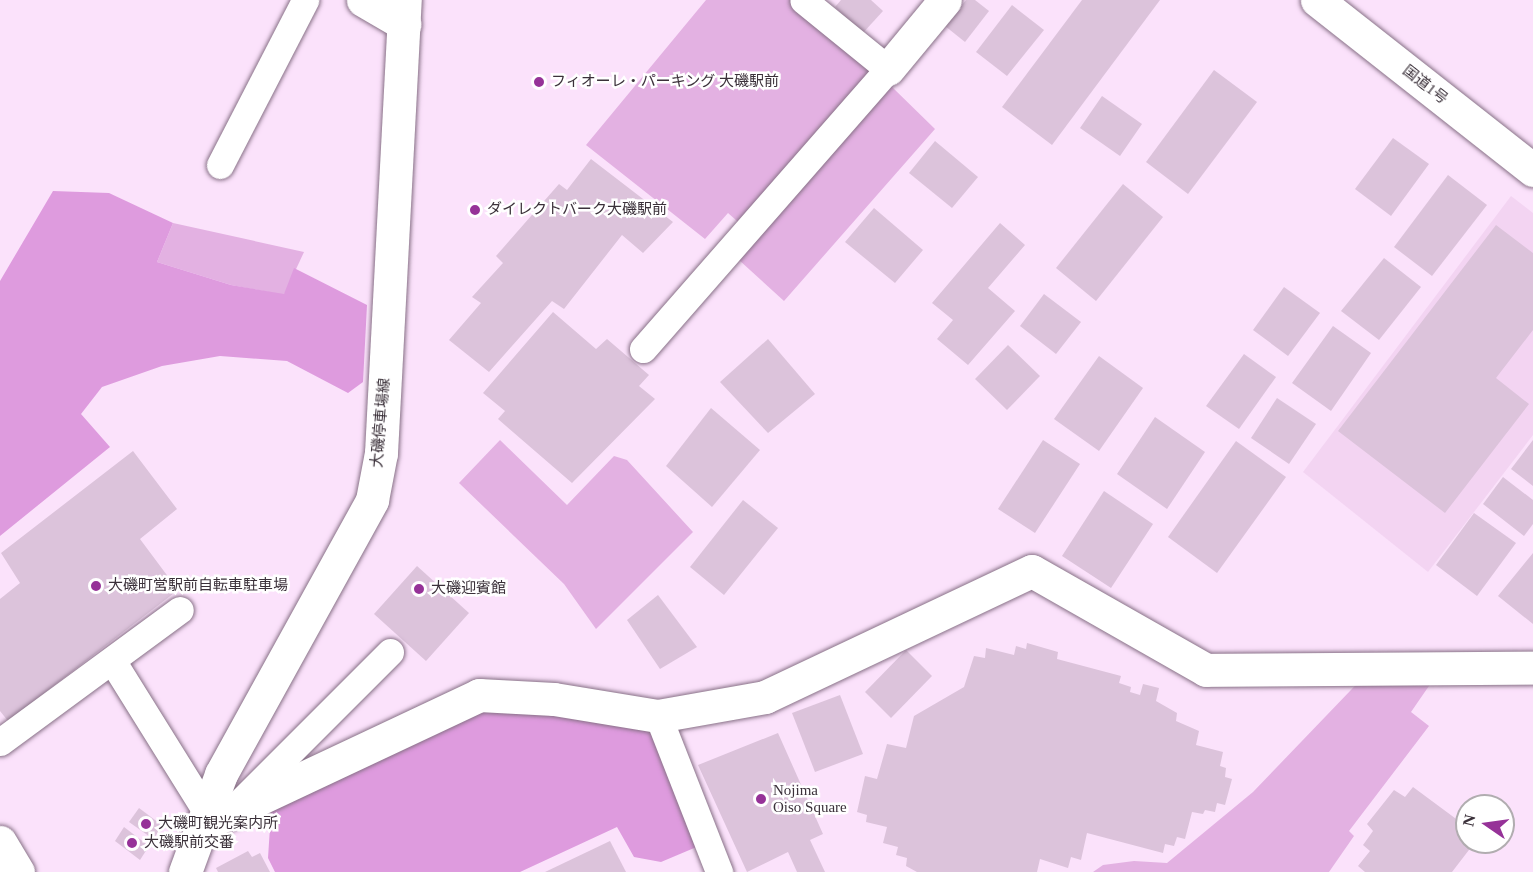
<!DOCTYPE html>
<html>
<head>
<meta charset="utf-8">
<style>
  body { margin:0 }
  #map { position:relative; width:1533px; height:872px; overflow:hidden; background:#fbe2fb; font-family:"Times New Roman","Noto Sans JP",serif }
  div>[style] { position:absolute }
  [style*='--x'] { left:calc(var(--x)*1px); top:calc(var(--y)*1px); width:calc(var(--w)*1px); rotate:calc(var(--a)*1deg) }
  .built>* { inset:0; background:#f3d4f2 }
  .green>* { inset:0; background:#e3b1e2 }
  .forest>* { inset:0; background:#de9bde }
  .building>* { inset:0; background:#dcc3db }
  .roads { filter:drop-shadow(0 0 2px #887187) drop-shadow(0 0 2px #887187) }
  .lane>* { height:27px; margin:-13.5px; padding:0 13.5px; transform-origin:13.5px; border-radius:13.5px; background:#fff }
  .street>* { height:33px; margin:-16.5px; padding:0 16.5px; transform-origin:16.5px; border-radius:16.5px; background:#fff }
  .secondary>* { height:33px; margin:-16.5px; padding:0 16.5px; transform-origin:16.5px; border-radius:16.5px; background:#fff }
  .highway>* { height:33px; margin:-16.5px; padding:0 16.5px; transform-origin:16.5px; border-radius:16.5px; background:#fff }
  .dots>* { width:16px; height:16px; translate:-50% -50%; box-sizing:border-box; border:3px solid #fff; border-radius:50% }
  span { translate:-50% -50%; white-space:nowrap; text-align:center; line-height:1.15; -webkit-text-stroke:5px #fff; paint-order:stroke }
  .poi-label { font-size:15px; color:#3b313a }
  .left { translate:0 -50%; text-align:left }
  .street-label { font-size:15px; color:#3b313a }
  .north { position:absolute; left:1455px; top:794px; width:60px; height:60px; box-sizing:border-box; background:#fff; border:2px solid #b1adb0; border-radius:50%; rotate:283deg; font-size:16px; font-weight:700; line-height:24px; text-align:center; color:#3b313a }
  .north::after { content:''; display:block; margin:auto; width:21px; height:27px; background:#963298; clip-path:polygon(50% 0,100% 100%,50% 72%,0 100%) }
</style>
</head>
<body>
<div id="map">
  <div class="built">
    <div style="clip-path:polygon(1511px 196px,1533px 213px,1533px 435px,1428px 572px,1303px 472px)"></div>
  </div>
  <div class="green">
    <div style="clip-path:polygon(706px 0,803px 0,935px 129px,784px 301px,739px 260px,746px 229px,728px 213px,705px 239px,586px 145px)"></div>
    <div style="clip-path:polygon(173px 223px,304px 252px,284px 295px,231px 285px,157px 262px)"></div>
    <div style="clip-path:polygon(500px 440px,567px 505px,614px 456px,627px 460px,693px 532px,596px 629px,564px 584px,459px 483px)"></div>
    <div style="clip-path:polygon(1374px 666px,1442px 667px,1411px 712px,1429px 726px,1349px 831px,1354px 836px,1329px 872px,1093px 872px,1103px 865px,1134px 861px,1167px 863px,1253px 792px)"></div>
  </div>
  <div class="forest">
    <div style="clip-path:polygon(53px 191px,109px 193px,173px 223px,157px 262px,231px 285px,284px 294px,294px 268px,367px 305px,363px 382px,348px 393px,287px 361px,220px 356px,162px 366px,102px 387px,81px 414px,110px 447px,0 536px,0 281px)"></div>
    <div style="clip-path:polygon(479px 695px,658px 716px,706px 843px,661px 862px,634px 857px,617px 827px,520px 872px,275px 872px,268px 858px,272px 796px)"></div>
  </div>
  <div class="building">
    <div style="clip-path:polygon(841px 0,871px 0,883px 11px,862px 34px,835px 7px)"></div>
    <div style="clip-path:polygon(966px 0,975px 0,989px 11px,965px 42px,945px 26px)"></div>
    <div style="clip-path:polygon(1082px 0,1160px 0,1052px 145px,1002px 107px)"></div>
    <div style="clip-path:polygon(1012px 5px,1044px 30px,1007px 76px,976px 52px)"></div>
    <div style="clip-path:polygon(1214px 70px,1257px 102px,1188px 194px,1146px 162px)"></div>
    <div style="clip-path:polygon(1102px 96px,1142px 124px,1120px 156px,1080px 128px)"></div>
    <div style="clip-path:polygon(1393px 138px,1429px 164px,1391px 216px,1355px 189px)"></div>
    <div style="clip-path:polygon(935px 141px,978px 177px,952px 208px,909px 173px)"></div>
    <div style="clip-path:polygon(591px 159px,673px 222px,643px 253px,622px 235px,564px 309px,552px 301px,489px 372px,449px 340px,481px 303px,472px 297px,503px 263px,496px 256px,559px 184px,567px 190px)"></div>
    <div style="clip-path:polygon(1448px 175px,1487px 205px,1432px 276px,1394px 247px)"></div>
    <div style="clip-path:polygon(1123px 184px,1163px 217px,1096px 301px,1056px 268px)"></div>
    <div style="clip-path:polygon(874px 208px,923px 250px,895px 283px,845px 242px)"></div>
    <div style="clip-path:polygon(1000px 223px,1025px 245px,988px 288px,1015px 311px,968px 365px,937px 339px,953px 320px,932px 303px)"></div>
    <div style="clip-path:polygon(1496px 225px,1533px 253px,1533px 330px,1496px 378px,1529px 404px,1445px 513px,1338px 431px)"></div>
    <div style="clip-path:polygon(1384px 258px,1421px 287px,1379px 340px,1341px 311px)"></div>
    <div style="clip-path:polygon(1284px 287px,1320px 313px,1288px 356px,1253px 330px)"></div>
    <div style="clip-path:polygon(1044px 294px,1081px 322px,1056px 354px,1020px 326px)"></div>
    <div style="clip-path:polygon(553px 312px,596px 349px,607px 339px,649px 375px,639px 386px,655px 399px,572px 483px,498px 419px,505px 411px,483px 393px)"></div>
    <div style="clip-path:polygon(1333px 326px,1371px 353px,1331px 411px,1292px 383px)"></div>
    <div style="clip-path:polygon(768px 339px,815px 394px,768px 433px,720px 382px)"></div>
    <div style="clip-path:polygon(1008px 345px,1040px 376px,1007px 410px,975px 379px)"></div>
    <div style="clip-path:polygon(1244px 354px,1276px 377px,1239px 429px,1206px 406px)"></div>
    <div style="clip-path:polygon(1099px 356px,1143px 388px,1099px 451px,1054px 419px)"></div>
    <div style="clip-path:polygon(1277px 398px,1316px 424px,1289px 464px,1251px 438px)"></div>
    <div style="clip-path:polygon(711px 408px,760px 450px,712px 507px,666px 466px)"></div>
    <div style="clip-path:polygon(1155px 417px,1205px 452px,1167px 509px,1117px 474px)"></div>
    <div style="clip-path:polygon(1043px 440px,1080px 464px,1035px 533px,998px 509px)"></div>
    <div style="clip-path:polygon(1533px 440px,1533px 486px,1511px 469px)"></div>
    <div style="clip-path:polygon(1236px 441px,1286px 477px,1217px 573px,1168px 537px)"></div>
    <div style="clip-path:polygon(133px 451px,177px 509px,140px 539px,178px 590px,8px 721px,0 711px,0 599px,20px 583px,1px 553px)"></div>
    <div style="clip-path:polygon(1503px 477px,1533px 500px,1533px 524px,1524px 536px,1483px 504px)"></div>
    <div style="clip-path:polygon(1104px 491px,1153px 524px,1111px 588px,1062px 556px)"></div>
    <div style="clip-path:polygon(743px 500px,778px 528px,724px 595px,690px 567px)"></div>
    <div style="clip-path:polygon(1474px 513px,1516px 543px,1477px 596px,1436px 565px)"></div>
    <div style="clip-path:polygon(1533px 553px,1533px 624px,1498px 596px)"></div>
    <div style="clip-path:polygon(417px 566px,469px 613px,426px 661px,374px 614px)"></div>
    <div style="clip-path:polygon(658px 595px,697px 647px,660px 669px,627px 620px)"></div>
    <div style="clip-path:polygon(1027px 643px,1058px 652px,1057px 659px,1121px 676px,1119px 683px,1131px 687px,1130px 692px,1140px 695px,1143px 684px,1159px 688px,1156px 701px,1177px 713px,1176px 721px,1199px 731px,1196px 745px,1223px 752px,1220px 766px,1226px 768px,1225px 777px,1232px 779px,1225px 805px,1217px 803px,1215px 812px,1205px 810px,1203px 814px,1192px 812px,1185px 839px,1177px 837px,1174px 846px,1165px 844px,1163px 853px,1087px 833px,1081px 860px,1071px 857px,1068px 868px,1040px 859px,1037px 872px,917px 872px,906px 866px,907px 858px,896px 855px,898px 847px,883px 843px,887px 827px,866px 822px,867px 815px,857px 812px,865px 776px,877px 779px,887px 744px,906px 748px,914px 716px,964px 687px,974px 656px,985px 658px,986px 648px,1014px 655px,1016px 646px,1026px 649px)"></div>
    <div style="clip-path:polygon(906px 650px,932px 676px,891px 718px,865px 692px)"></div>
    <div style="clip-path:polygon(840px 695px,863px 754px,815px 772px,792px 713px)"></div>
    <div style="clip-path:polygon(778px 733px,823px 834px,810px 840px,825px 872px,797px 872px,788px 852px,747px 872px,698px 765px)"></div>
    <div style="clip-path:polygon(1413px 787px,1467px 827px,1462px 838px,1472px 846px,1452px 872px,1365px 872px,1358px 866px,1370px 851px,1363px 845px,1373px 831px,1367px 824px,1394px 790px,1405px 797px)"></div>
    <div style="clip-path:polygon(139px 808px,163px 826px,153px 839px,129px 822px)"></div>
    <div style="clip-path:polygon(124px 827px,149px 846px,140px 860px,115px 841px)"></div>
    <div style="clip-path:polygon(610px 841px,626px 872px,545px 872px)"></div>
    <div style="clip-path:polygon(248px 851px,252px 857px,260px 853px,270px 872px,218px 872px,216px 868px)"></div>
  </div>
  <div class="roads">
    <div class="lane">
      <div style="--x:220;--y:165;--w:186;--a:-62.7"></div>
      <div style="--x:643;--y:349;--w:372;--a:-48.8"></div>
      <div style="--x:888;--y:69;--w:109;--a:-140.9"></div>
      <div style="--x:113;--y:662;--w:174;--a:58.1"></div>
      <div style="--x:658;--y:716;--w:168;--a:68.6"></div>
      <div style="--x:0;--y:742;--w:223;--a:-36.3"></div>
      <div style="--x:238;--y:804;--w:215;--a:-45"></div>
    </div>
    <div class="street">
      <div style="--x:363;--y:0;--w:48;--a:30.3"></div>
      <div style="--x:888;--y:69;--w:89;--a:-50.4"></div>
      <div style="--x:199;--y:827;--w:310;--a:-25.2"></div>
      <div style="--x:479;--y:695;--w:75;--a:3.1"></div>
      <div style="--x:554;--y:699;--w:105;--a:9.3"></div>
      <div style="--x:658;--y:716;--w:109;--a:-10.1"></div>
      <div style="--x:765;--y:697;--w:295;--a:-25.3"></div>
      <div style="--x:1032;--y:571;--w:200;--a:29.6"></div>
      <div style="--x:1206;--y:670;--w:327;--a:-0.4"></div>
      <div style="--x:0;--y:842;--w:35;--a:59"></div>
    </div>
    <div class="secondary">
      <div style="--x:185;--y:872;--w:104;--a:-69.8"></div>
      <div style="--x:221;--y:774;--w:313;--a:-61.1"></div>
      <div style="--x:372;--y:500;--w:48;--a:-79.2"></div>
      <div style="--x:381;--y:453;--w:454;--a:-87"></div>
    </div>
    <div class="highway">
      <div style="--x:1317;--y:0;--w:275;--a:38.2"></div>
    </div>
  </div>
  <div class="dots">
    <div style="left:539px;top:82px;background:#963298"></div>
    <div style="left:475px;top:210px;background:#963298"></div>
    <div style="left:96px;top:586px;background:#963298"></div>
    <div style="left:419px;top:589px;background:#963298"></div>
    <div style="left:761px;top:799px;background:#963298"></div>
    <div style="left:146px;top:824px;background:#963298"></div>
    <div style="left:132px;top:843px;background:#963298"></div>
  </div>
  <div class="poi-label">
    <span class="left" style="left:551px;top:82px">フィオーレ・パーキング 大磯駅前</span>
    <span class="left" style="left:487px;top:210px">ダイレクトバーク大磯駅前</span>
    <span class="left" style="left:108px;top:586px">大磯町営駅前自転車駐車場</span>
    <span class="left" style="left:431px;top:589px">大磯迎賓館</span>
    <span class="left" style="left:773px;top:799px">Nojima<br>Oiso Square</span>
    <span class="left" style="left:158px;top:824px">大磯町観光案内所</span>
    <span class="left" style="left:144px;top:843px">大磯駅前交番</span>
  </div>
  <div class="street-label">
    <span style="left:1425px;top:85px;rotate:38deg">国道1号</span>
    <span style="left:381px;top:423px;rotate:-85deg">大磯停車場線</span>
  </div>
  <div class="north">N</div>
</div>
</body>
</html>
